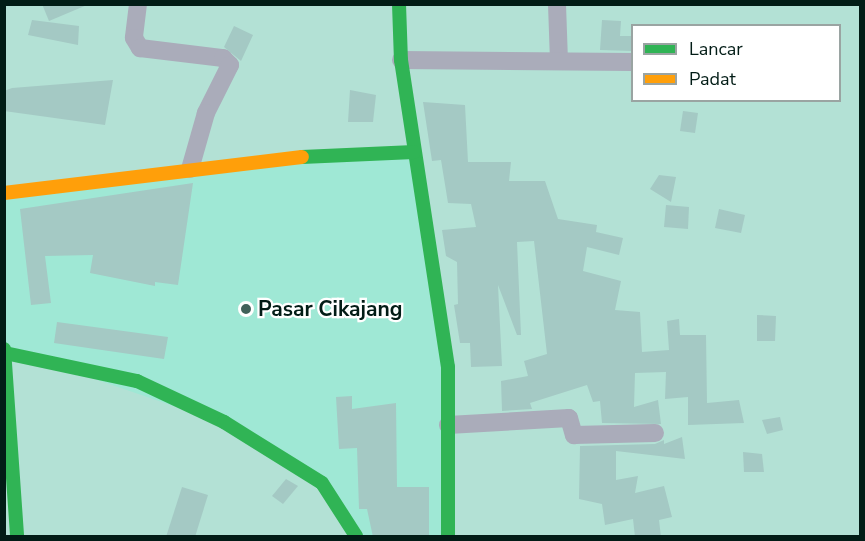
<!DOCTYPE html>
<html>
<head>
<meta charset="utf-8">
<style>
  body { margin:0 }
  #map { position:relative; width:865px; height:541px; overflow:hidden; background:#b3e1d5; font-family:"Nunito Sans",sans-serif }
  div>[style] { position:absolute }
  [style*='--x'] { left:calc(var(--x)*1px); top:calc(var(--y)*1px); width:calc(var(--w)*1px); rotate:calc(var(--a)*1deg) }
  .built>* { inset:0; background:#9fe8d5 }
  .building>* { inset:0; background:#a4c9c4 }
  .street>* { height:18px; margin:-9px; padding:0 9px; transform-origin:9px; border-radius:9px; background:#aaacba }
  .fast>* { height:14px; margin:-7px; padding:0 7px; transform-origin:7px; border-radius:7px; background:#30b455 }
  .slow>* { height:14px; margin:-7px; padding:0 7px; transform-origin:7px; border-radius:7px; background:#ff9f0a }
  .dots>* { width:16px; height:16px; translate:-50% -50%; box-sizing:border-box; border:3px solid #fff; border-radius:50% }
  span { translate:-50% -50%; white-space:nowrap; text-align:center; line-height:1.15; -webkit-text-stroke:4.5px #fff; paint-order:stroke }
  .poi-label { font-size:21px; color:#021c16; font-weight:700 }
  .left { translate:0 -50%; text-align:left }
  .frame { position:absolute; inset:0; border:6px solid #021c16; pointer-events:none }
  .legend { position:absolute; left:631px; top:24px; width:210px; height:78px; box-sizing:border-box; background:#fff; border:2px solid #9aa4a2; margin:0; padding:8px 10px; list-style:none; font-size:18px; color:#021c16 }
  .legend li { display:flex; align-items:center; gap:12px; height:30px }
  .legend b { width:30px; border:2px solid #9aa4a2 }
</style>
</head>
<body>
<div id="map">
  <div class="built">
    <div style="clip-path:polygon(414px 152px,448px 367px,448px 536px,356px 536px,322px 483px,229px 425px,4px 348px,4px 193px)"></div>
  </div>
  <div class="building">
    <div style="clip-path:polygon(42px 4px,87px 4px,87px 5px,49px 21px)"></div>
    <div style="clip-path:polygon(32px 20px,79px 26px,78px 45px,28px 35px)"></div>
    <div style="clip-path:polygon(602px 20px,621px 21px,620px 36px,633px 36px,633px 51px,600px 50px)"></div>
    <div style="clip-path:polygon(234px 26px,253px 35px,241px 61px,224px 47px)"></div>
    <div style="clip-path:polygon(113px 80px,105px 125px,4px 111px,4px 91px,12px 88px)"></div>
    <div style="clip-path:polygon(350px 90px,376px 95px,373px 122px,348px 122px)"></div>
    <div style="clip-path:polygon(423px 102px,465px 105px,468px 162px,511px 162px,509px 181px,545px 181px,558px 219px,597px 225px,596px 232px,623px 238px,619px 255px,587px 247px,583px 271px,621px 281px,615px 310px,640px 312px,642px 352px,669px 350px,667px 321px,679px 319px,680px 335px,706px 335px,707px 403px,739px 400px,744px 423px,688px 425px,688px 397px,665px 399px,666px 372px,635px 373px,634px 407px,658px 400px,661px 424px,602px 423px,600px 401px,593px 402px,587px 385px,530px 403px,532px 409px,502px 411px,501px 381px,528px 376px,524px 361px,547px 354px,534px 241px,517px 242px,521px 335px,517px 335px,498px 285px,502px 366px,471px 367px,470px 343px,460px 343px,454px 305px,458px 304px,457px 262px,446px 256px,442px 230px,476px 227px,471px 204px,448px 203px,441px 160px,432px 161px)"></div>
    <div style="clip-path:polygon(683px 111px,698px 113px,695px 133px,680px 131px)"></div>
    <div style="clip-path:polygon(659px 175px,676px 177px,671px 202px,650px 189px)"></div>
    <div style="clip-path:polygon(193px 183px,178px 285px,155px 282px,155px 286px,90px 273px,93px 255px,45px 256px,51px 303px,31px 305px,20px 209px)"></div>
    <div style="clip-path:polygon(666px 205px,689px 207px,688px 229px,664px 227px)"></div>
    <div style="clip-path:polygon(719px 209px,745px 215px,741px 233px,715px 228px)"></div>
    <div style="clip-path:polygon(757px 315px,776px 316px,775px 341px,757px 341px)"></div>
    <div style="clip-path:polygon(57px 322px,168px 337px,164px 359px,54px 343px)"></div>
    <div style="clip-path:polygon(352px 396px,352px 409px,396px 403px,397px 487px,429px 487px,429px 537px,373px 537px,367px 509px,359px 509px,357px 448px,339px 449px,336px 397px)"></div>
    <div style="clip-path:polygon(780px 417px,783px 430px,767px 434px,762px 420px)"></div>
    <div style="clip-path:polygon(682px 437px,685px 459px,616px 451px,616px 480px,638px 476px,635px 493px,664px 486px,672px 517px,659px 520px,661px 537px,635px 537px,633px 519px,605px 525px,602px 504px,579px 499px,580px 446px,655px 444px,664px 440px,664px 444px)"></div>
    <div style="clip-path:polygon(743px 452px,762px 454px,764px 472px,744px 472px)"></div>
    <div style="clip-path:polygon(286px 479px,298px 486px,283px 504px,272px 496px)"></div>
    <div style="clip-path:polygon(182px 487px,208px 495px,195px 537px,166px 537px)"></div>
  </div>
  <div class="street">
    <div style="--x:138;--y:4;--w:34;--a:97"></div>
    <div style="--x:134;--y:38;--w:12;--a:59"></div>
    <div style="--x:140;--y:48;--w:84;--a:6.9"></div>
    <div style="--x:223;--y:58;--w:10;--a:45"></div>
    <div style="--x:230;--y:65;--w:54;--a:116.6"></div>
    <div style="--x:206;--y:113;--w:58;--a:105.9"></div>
    <div style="--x:557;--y:4;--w:57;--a:88"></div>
    <div style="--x:401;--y:60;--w:231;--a:0.5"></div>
    <div style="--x:448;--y:425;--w:121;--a:-3.3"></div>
    <div style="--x:569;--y:418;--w:18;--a:74"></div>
    <div style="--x:574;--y:435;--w:81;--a:-1.4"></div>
  </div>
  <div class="fast">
    <div style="--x:399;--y:4;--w:56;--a:88"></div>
    <div style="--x:401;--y:60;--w:311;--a:81.3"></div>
    <div style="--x:448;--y:367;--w:169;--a:90"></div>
    <div style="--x:302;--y:157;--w:112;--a:-2.6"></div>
    <div style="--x:4;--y:349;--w:187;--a:86"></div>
    <div style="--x:5;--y:353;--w:135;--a:12"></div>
    <div style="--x:137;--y:381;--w:96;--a:25.2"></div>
    <div style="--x:224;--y:422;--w:115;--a:31.9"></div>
    <div style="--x:322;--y:483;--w:63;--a:57.3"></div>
  </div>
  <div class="slow">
    <div style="--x:4;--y:193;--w:300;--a:-6.9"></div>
  </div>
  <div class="dots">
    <div style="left:246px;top:309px;background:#406159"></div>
  </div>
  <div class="poi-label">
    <span class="left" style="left:258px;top:309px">Pasar Cikajang</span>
  </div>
  <div class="frame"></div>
  <ul class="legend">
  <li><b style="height:8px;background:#30b455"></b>Lancar</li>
  <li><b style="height:8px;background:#ff9f0a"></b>Padat</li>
  </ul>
</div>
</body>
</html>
